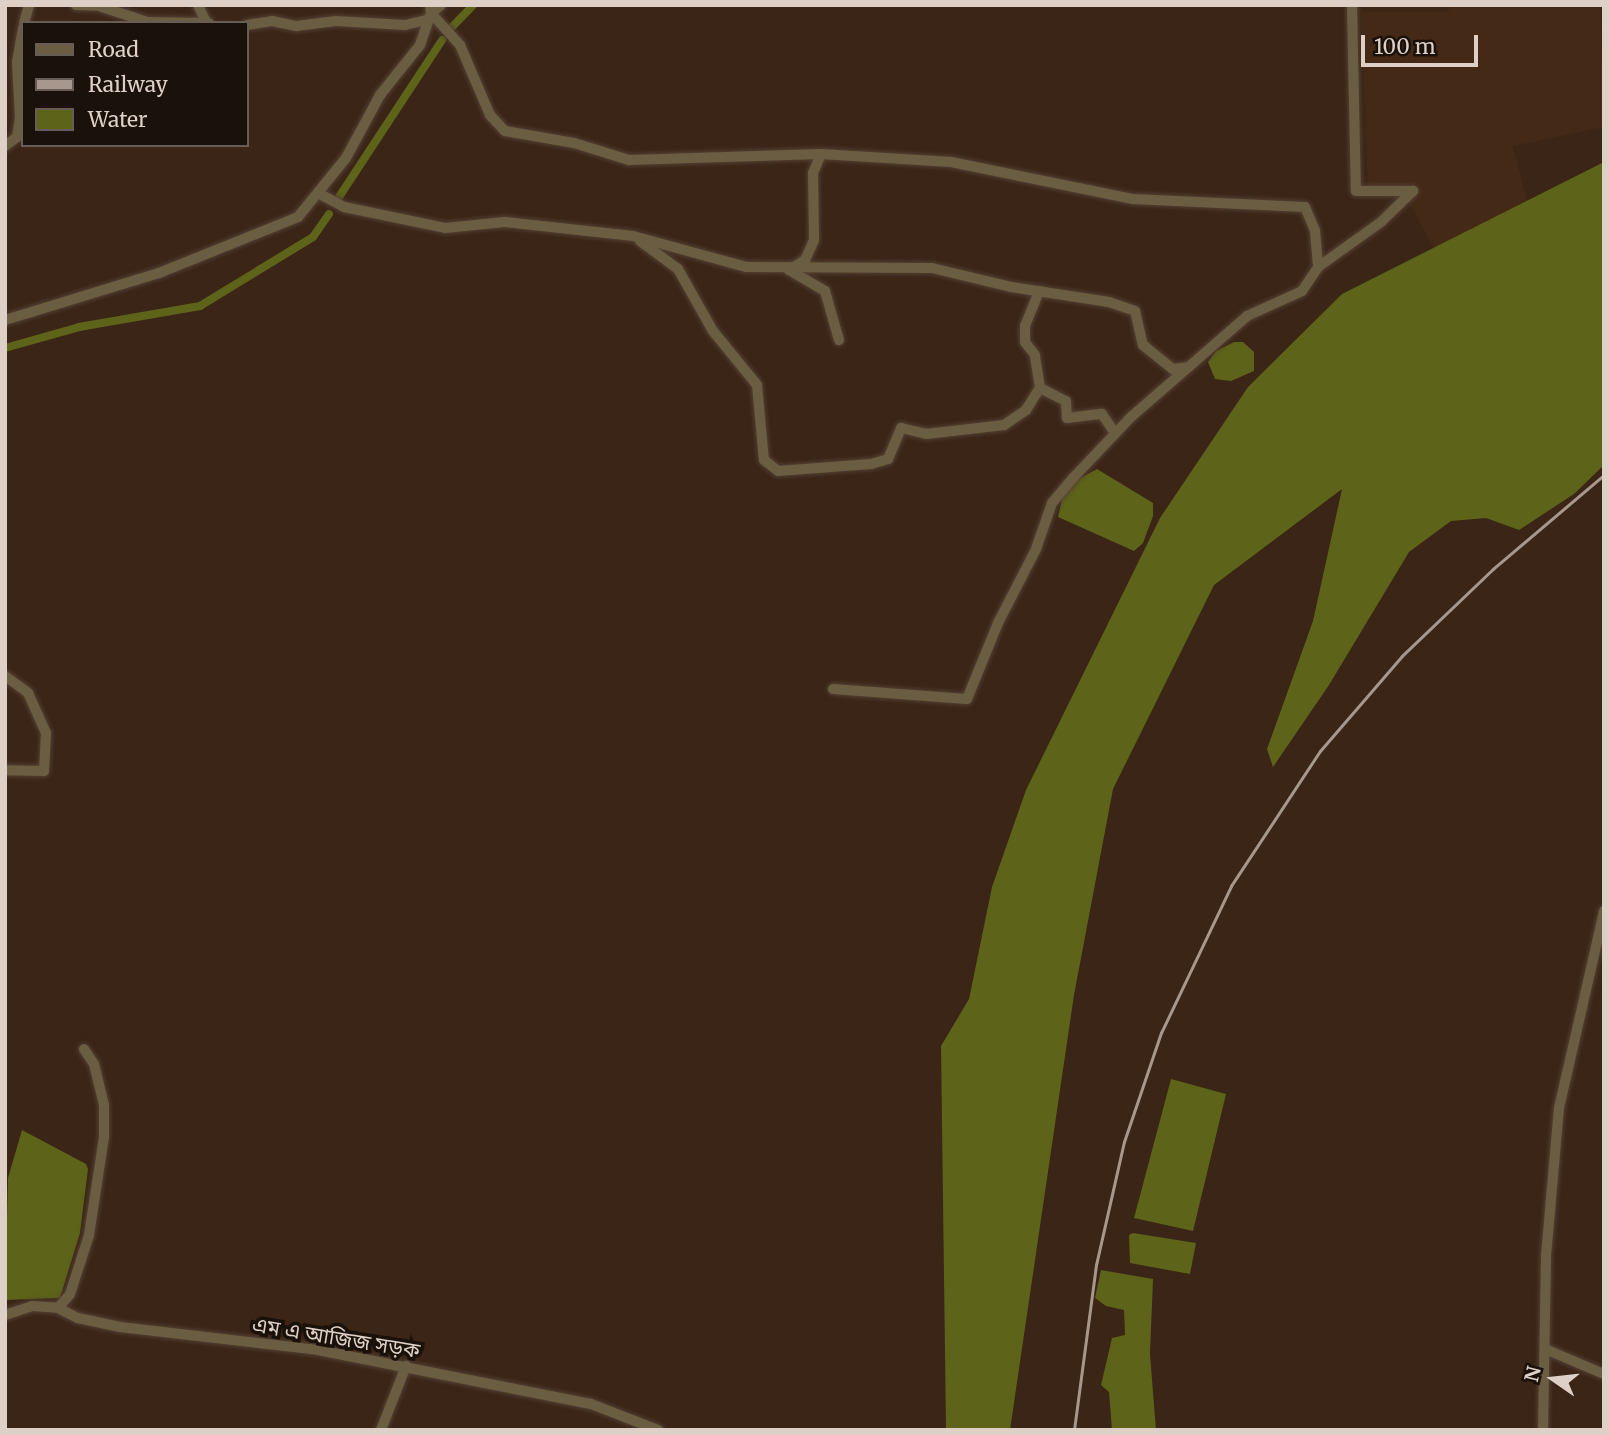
<!DOCTYPE html>
<html>
<head>
<meta charset="utf-8">
<style>
  body { margin:0 }
  #map { position:relative; width:1609px; height:1435px; overflow:hidden; background:#3a2517; font-family:Merriweather,"Noto Sans Bengali",serif }
  div>[style] { position:absolute }
  [style*='--x'] { left:calc(var(--x)*1px); top:calc(var(--y)*1px); width:calc(var(--w)*1px); rotate:calc(var(--a)*1deg) }
  .built>* { inset:0; background:#442916 }
  .water>* { inset:0; background:#5d6319 }
  .canal>* { height:8px; margin:-4px; padding:0 4px; transform-origin:4px; border-radius:4px; background:#5d6319 }
  .roads { filter:drop-shadow(0 0 2px #544033) drop-shadow(0 0 2px #544033) }
  .minor>* { height:10px; margin:-5px; padding:0 5px; transform-origin:5px; border-radius:5px; background:#6a5d42 }
  .rail>* { height:2.5px; margin:-1.25px; padding:0 1.25px; transform-origin:1.25px; border-radius:1.25px; background:#a7978c }
  span { translate:-50% -50%; white-space:nowrap; text-align:center; line-height:1.15; -webkit-text-stroke:7px #1a110a; paint-order:stroke }
  .street-label { font-size:21px; color:#ded0c7 }
  .frame { position:absolute; inset:0; border:7px solid #ded0c7; pointer-events:none }
  .legend { position:absolute; left:21px; top:21px; width:228px; height:126px; box-sizing:border-box; background:#1a110a; border:2px solid #685d56; margin:0; padding:9px 12px; list-style:none; font-size:21px; color:#ded0c7 }
  .legend li { display:flex; align-items:center; gap:14px; height:35px }
  .legend b { width:35px; border:2px solid #685d56 }
  .north { position:absolute; left:1518px; top:1344px; width:70px; height:70px; -webkit-text-stroke:5px #1a110a; paint-order:stroke; rotate:284deg; font-size:19px; font-weight:700; line-height:28px; text-align:center; color:#ded0c7 }
  .north::after { content:''; display:block; margin:auto; width:24px; height:32px; background:#ded0c7; clip-path:polygon(50% 0,100% 100%,50% 72%,0 100%) }
  .scale { position:absolute; left:1361px; top:35px; width:117px; height:32px; box-sizing:border-box; border:4px solid #ded0c7; border-top:0; padding-left:9px; font-size:21px; line-height:24px; white-space:nowrap; color:#ded0c7; -webkit-text-stroke:5px #1a110a; paint-order:stroke }
</style>
</head>
<body>
<div id="map">
  <div class="built">
    <div style="clip-path:polygon(1450px 5px,1600px 5px,1604px 127px,1513px 146px,1527px 202px,1434px 249px,1405px 195px,1368px 193px,1361px 11px,1448px 12px)"></div>
  </div>
  <div class="water">
    <div style="clip-path:polygon(1604px 162px,1604px 465px,1574px 494px,1519px 530px,1486px 518px,1451px 521px,1409px 552px,1329px 685px,1273px 767px,1267px 749px,1313px 621px,1342px 489px,1214px 585px,1113px 789px,1074px 995px,1010px 1430px,946px 1430px,941px 1046px,969px 999px,992px 887px,1026px 790px,1160px 518px,1248px 387px,1342px 294px)"></div>
    <div style="clip-path:polygon(1234px 342px,1243px 342px,1254px 352px,1254px 371px,1231px 381px,1215px 379px,1208px 362px,1216px 351px)"></div>
    <div style="clip-path:polygon(1097px 469px,1153px 503px,1153px 516px,1143px 543px,1134px 551px,1058px 517px,1063px 495px,1075px 481px)"></div>
    <div style="clip-path:polygon(1171px 1079px,1226px 1094px,1193px 1231px,1134px 1218px)"></div>
    <div style="clip-path:polygon(22px 1130px,86px 1164px,88px 1169px,80px 1233px,60px 1298px,5px 1300px,8px 1178px)"></div>
    <div style="clip-path:polygon(1133px 1233px,1196px 1243px,1190px 1274px,1130px 1263px,1129px 1235px)"></div>
    <div style="clip-path:polygon(1101px 1270px,1153px 1279px,1150px 1354px,1156px 1430px,1112px 1430px,1109px 1392px,1101px 1385px,1112px 1338px,1125px 1335px,1124px 1310px,1106px 1306px,1095px 1298px)"></div>
  </div>
  <div class="canal">
    <div style="--x:452;--y:27;--w:30;--a:-46"></div>
    <div style="--x:339;--y:197;--w:188;--a:-56.7"></div>
    <div style="--x:5;--y:348;--w:77;--a:-15.8"></div>
    <div style="--x:79;--y:327;--w:123;--a:-9.8"></div>
    <div style="--x:200;--y:306;--w:132;--a:-31.4"></div>
    <div style="--x:313;--y:237;--w:28;--a:-55"></div>
  </div>
  <div class="roads">
    <div class="minor">
      <div style="--x:76;--y:5;--w:23;--a:2"></div>
      <div style="--x:99;--y:6;--w:51;--a:18.4"></div>
      <div style="--x:147;--y:22;--w:62;--a:0.9"></div>
      <div style="--x:198;--y:5;--w:19;--a:65"></div>
      <div style="--x:430;--y:5;--w:8;--a:83"></div>
      <div style="--x:431;--y:13;--w:43;--a:47.8"></div>
      <div style="--x:460;--y:45;--w:76;--a:66.8"></div>
      <div style="--x:490;--y:115;--w:22;--a:47"></div>
      <div style="--x:505;--y:131;--w:70;--a:9.9"></div>
      <div style="--x:574;--y:143;--w:58;--a:17.2"></div>
      <div style="--x:629;--y:160;--w:192;--a:-1.8"></div>
      <div style="--x:821;--y:154;--w:130;--a:3.5"></div>
      <div style="--x:951;--y:162;--w:186;--a:11.5"></div>
      <div style="--x:1133;--y:199;--w:172;--a:2.7"></div>
      <div style="--x:1305;--y:207;--w:26;--a:67"></div>
      <div style="--x:1315;--y:231;--w:36;--a:85"></div>
      <div style="--x:1352;--y:5;--w:186;--a:88.8"></div>
      <div style="--x:1356;--y:191;--w:57;--a:0"></div>
      <div style="--x:24;--y:23;--w:19;--a:-74"></div>
      <div style="--x:247;--y:25;--w:25;--a:-9"></div>
      <div style="--x:272;--y:21;--w:25;--a:12"></div>
      <div style="--x:296;--y:26;--w:40;--a:-7.1"></div>
      <div style="--x:336;--y:21;--w:69;--a:3.3"></div>
      <div style="--x:405;--y:25;--w:26;--a:-13"></div>
      <div style="--x:5;--y:146;--w:15;--a:-37"></div>
      <div style="--x:17;--y:137;--w:19;--a:-81"></div>
      <div style="--x:20;--y:118;--w:56;--a:-93.1"></div>
      <div style="--x:17;--y:62;--w:35;--a:-80"></div>
      <div style="--x:821;--y:154;--w:21;--a:113"></div>
      <div style="--x:813;--y:173;--w:67;--a:89.1"></div>
      <div style="--x:814;--y:240;--w:22;--a:114"></div>
      <div style="--x:805;--y:260;--w:19;--a:148"></div>
      <div style="--x:789;--y:270;--w:42;--a:30.3"></div>
      <div style="--x:825;--y:291;--w:51;--a:74.1"></div>
      <div style="--x:318;--y:193;--w:30;--a:28"></div>
      <div style="--x:344;--y:207;--w:103;--a:11.7"></div>
      <div style="--x:445;--y:228;--w:60;--a:-5.7"></div>
      <div style="--x:505;--y:222;--w:129;--a:6.2"></div>
      <div style="--x:633;--y:236;--w:117;--a:15.3"></div>
      <div style="--x:746;--y:267;--w:186;--a:0.3"></div>
      <div style="--x:932;--y:268;--w:81;--a:13.5"></div>
      <div style="--x:1011;--y:287;--w:99;--a:8.7"></div>
      <div style="--x:1109;--y:302;--w:28;--a:19"></div>
      <div style="--x:1135;--y:311;--w:35;--a:77"></div>
      <div style="--x:1143;--y:345;--w:38;--a:39"></div>
      <div style="--x:1173;--y:369;--w:16;--a:-7"></div>
      <div style="--x:640;--y:241;--w:47;--a:36.4"></div>
      <div style="--x:678;--y:269;--w:71;--a:60.6"></div>
      <div style="--x:713;--y:331;--w:70;--a:50.8"></div>
      <div style="--x:757;--y:385;--w:75;--a:84.7"></div>
      <div style="--x:764;--y:460;--w:18;--a:38"></div>
      <div style="--x:778;--y:471;--w:93;--a:-4.3"></div>
      <div style="--x:871;--y:464;--w:18;--a:-16"></div>
      <div style="--x:888;--y:459;--w:34;--a:-67"></div>
      <div style="--x:901;--y:428;--w:26;--a:13"></div>
      <div style="--x:926;--y:434;--w:79;--a:-6.6"></div>
      <div style="--x:1004;--y:425;--w:27;--a:-34"></div>
      <div style="--x:1026;--y:410;--w:26;--a:-58"></div>
      <div style="--x:1040;--y:388;--w:33;--a:-99"></div>
      <div style="--x:1035;--y:355;--w:16;--a:-128"></div>
      <div style="--x:1025;--y:342;--w:16;--a:-90"></div>
      <div style="--x:1025;--y:326;--w:38;--a:-68"></div>
      <div style="--x:5;--y:320;--w:161;--a:-17"></div>
      <div style="--x:159;--y:273;--w:150;--a:-21.9"></div>
      <div style="--x:298;--y:217;--w:76;--a:-50.9"></div>
      <div style="--x:346;--y:158;--w:72;--a:-61.6"></div>
      <div style="--x:380;--y:95;--w:64;--a:-51.3"></div>
      <div style="--x:420;--y:45;--w:34;--a:-71"></div>
      <div style="--x:431;--y:13;--w:13;--a:-39"></div>
      <div style="--x:1040;--y:388;--w:29;--a:27"></div>
      <div style="--x:1066;--y:401;--w:17;--a:87"></div>
      <div style="--x:1067;--y:418;--w:35;--a:-7"></div>
      <div style="--x:1102;--y:414;--w:23;--a:56"></div>
      <div style="--x:5;--y:676;--w:29;--a:36"></div>
      <div style="--x:28;--y:693;--w:44;--a:65.8"></div>
      <div style="--x:46;--y:733;--w:38;--a:93"></div>
      <div style="--x:44;--y:771;--w:39;--a:-179"></div>
      <div style="--x:833;--y:689;--w:134;--a:4.3"></div>
      <div style="--x:967;--y:699;--w:82;--a:-67.8"></div>
      <div style="--x:998;--y:623;--w:83;--a:-62.8"></div>
      <div style="--x:1036;--y:549;--w:49;--a:-70.8"></div>
      <div style="--x:1052;--y:503;--w:34;--a:-50"></div>
      <div style="--x:1074;--y:477;--w:83;--a:-46.5"></div>
      <div style="--x:1131;--y:417;--w:154;--a:-41"></div>
      <div style="--x:1247;--y:316;--w:60;--a:-24.4"></div>
      <div style="--x:1302;--y:291;--w:29;--a:-56"></div>
      <div style="--x:1318;--y:267;--w:77;--a:-35.5"></div>
      <div style="--x:1381;--y:222;--w:45;--a:-44.1"></div>
      <div style="--x:58;--y:1308;--w:18;--a:-49"></div>
      <div style="--x:70;--y:1294;--w:62;--a:-72.1"></div>
      <div style="--x:89;--y:1235;--w:99;--a:-81.3"></div>
      <div style="--x:104;--y:1137;--w:32;--a:-90"></div>
      <div style="--x:104;--y:1105;--w:42;--a:-103.7"></div>
      <div style="--x:94;--y:1064;--w:18;--a:-124"></div>
      <div style="--x:5;--y:1315;--w:28;--a:-18"></div>
      <div style="--x:32;--y:1306;--w:26;--a:4"></div>
      <div style="--x:58;--y:1308;--w:22;--a:27"></div>
      <div style="--x:78;--y:1318;--w:43;--a:12.1"></div>
      <div style="--x:120;--y:1327;--w:199;--a:6.6"></div>
      <div style="--x:318;--y:1350;--w:278;--a:11.2"></div>
      <div style="--x:591;--y:1404;--w:72;--a:21.2"></div>
      <div style="--x:1545;--y:1349;--w:64;--a:23"></div>
      <div style="--x:381;--y:1430;--w:69;--a:-68.7"></div>
      <div style="--x:1543;--y:1430;--w:174;--a:-89"></div>
      <div style="--x:1546;--y:1256;--w:149;--a:-85"></div>
      <div style="--x:1559;--y:1108;--w:202;--a:-77.1"></div>
    </div>
  </div>
  <div class="rail">
    <div style="--x:1074;--y:1430;--w:166;--a:-82.4"></div>
    <div style="--x:1096;--y:1265;--w:126;--a:-77.2"></div>
    <div style="--x:1124;--y:1142;--w:115;--a:-71.3"></div>
    <div style="--x:1161;--y:1033;--w:163;--a:-64.5"></div>
    <div style="--x:1231;--y:886;--w:162;--a:-56.6"></div>
    <div style="--x:1320;--y:751;--w:125;--a:-49.2"></div>
    <div style="--x:1402;--y:656;--w:126;--a:-43.7"></div>
    <div style="--x:1493;--y:569;--w:145;--a:-40.3"></div>
  </div>
  <div class="street-label">
    <span style="left:336px;top:1338px;rotate:9deg">এম এ আজিজ সড়ক</span>
  </div>
  <div class="frame"></div>
  <ul class="legend">
  <li><b style="height:9px;background:#6a5d42"></b>Road</li>
  <li><b style="height:9px;background:#a7978c"></b>Railway</li>
  <li><b style="height:19px;background:#5d6319"></b>Water</li>
  </ul>
  <div class="north">N</div>
  <div class="scale">100 m</div>
</div>
</body>
</html>
